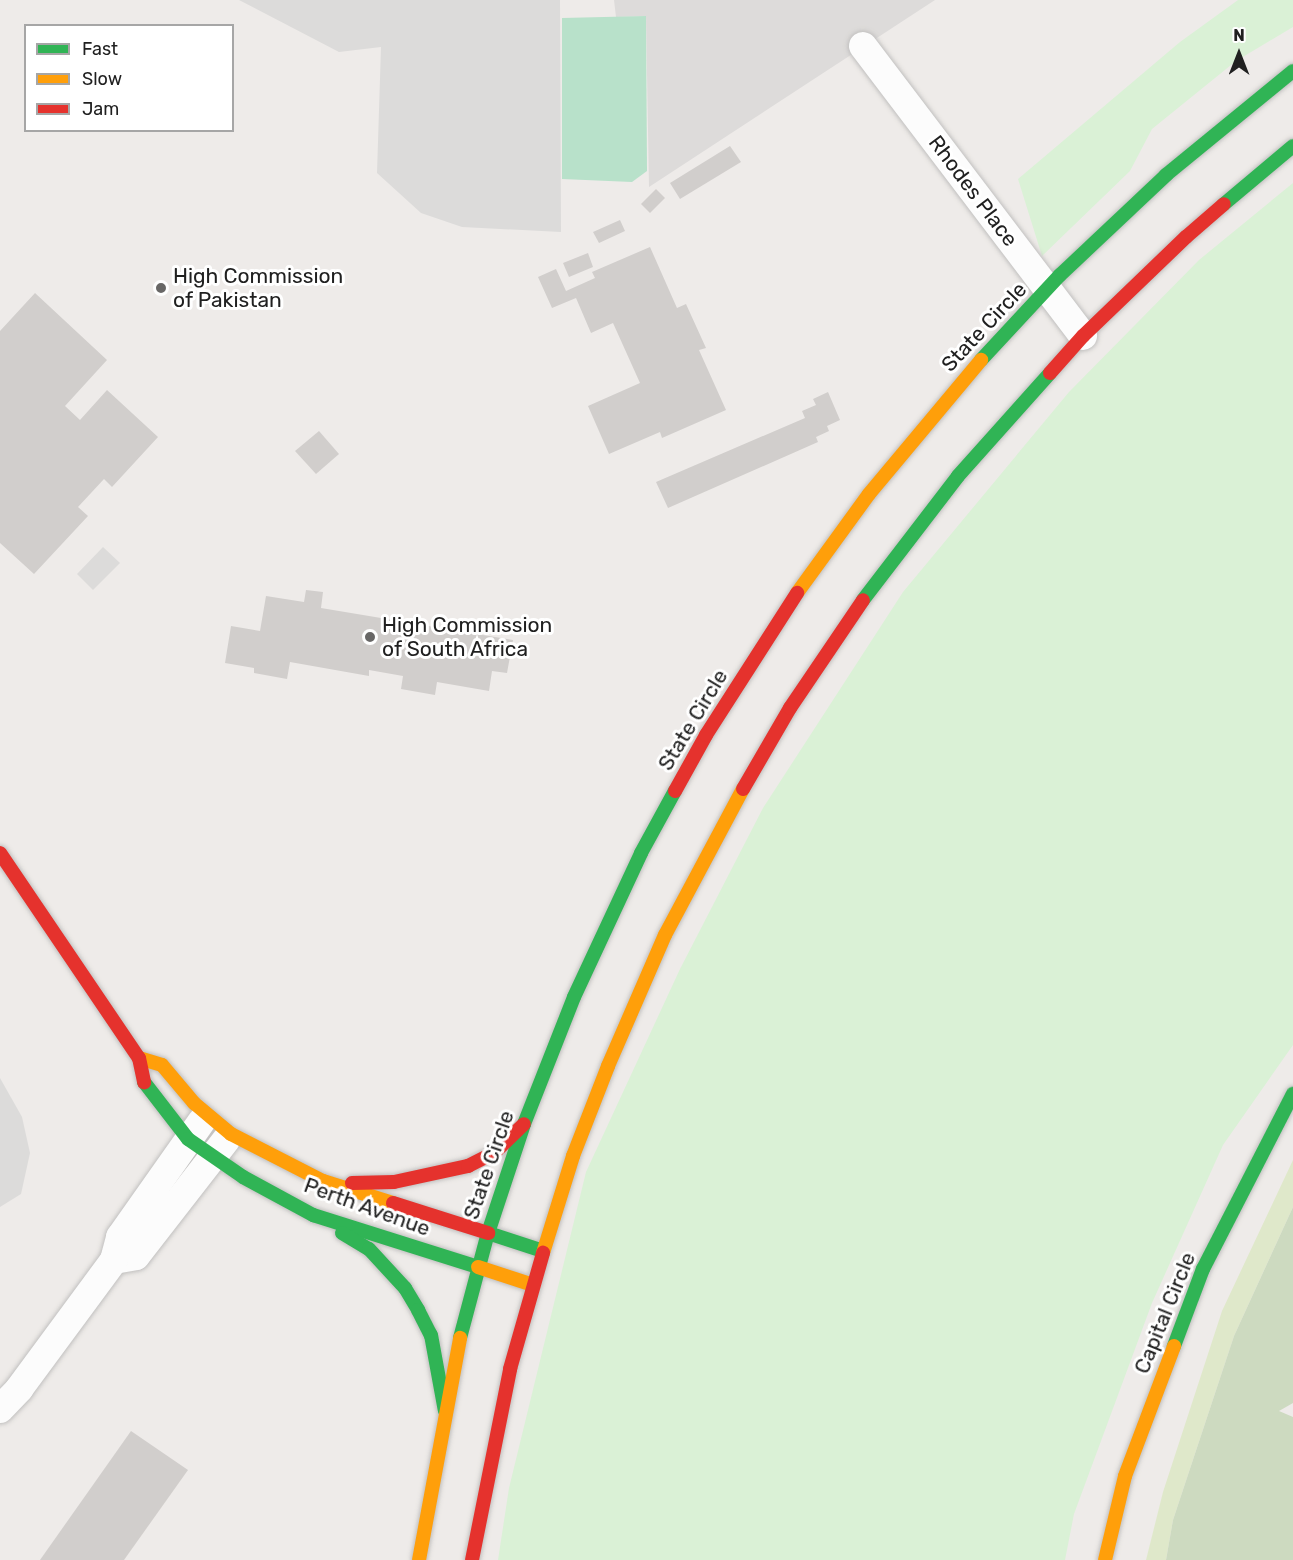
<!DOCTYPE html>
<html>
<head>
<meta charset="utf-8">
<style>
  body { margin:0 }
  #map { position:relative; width:1293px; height:1560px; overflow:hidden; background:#eeebe9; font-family:Rubik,sans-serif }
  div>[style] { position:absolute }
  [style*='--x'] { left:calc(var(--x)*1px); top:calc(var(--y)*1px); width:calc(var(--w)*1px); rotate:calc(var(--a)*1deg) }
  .residential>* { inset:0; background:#dddbda }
  .religious>* { inset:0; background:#dcdbda }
  .grass>* { inset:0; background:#dfe8ca }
  .forest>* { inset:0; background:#cddac0 }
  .park>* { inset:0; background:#daf1d6 }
  .pitch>* { inset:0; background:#b8e1ca }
  .building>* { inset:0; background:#d1cecc }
  .roads { filter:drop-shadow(0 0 2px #c1c0bf) drop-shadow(0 0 2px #c1c0bf) }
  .street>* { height:28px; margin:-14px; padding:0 14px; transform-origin:14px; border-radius:14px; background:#fcfcfc }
  .fast>* { height:14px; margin:-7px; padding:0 7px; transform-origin:7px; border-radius:7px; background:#30b455 }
  .slow>* { height:14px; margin:-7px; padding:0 7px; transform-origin:7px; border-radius:7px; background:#ff9f0a }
  .jam>* { height:14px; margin:-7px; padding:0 7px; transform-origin:7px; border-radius:7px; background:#e5322d }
  .dots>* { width:16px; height:16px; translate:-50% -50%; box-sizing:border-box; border:3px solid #fff; border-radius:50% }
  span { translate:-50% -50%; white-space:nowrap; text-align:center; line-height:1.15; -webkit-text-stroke:6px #fff; paint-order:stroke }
  .street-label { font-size:21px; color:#202020 }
  .poi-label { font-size:21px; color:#202020 }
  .left { translate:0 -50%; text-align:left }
  .legend { position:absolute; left:24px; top:24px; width:210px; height:108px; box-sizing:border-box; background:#fff; border:2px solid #a6a6a6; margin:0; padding:8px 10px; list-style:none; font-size:18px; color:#202020 }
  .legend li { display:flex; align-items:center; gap:12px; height:30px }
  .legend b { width:30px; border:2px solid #a6a6a6 }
  .north { position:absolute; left:1209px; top:24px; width:60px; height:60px; -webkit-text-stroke:4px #fff; paint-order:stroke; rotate:0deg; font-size:16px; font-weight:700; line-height:24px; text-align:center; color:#202020 }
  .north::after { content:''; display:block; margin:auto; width:21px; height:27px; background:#202020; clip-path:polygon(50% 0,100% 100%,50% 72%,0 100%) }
</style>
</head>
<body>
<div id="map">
  <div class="residential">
    <div style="clip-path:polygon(614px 0,935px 0,649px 187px,646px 16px,616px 17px)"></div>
  </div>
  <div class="religious">
    <div style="clip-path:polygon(239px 0,560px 0,561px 232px,462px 227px,421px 213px,377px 173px,381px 47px,339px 52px)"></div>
    <div style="clip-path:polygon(103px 547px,120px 563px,93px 590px,77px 574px)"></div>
    <div style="clip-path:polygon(0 1078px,22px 1117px,30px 1153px,21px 1194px,0 1207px)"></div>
  </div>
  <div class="grass">
    <div style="clip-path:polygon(1293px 1160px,1293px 1207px,1234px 1336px,1173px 1520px,1166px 1560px,1146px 1560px,1163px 1492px,1222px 1311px)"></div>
  </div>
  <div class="forest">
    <div style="clip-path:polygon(1293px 1207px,1293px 1403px,1279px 1411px,1293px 1417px,1293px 1560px,1166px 1560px,1173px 1520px,1234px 1336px)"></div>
  </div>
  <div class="park">
    <div style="clip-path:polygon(1238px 0,1293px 0,1293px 27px,1236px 61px,1152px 129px,1130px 171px,1042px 256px,1018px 179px,1180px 42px)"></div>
    <div style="clip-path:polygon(1293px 183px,1293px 1045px,1223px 1145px,1152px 1303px,1074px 1514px,1065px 1560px,498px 1560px,509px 1488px,586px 1172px,680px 969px,763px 808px,903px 592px,1069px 392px,1199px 260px)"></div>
  </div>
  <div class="pitch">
    <div style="clip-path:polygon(646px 16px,647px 171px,632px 182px,562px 179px,562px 18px)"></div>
  </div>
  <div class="building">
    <div style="clip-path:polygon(730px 146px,741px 162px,680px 199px,670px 183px)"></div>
    <div style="clip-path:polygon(656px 189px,665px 198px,650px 213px,641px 204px)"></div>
    <div style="clip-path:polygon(620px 220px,625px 231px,599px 243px,593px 232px)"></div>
    <div style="clip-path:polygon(650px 247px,677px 308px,686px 304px,706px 348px,699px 350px,726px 410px,662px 438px,660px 432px,609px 454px,588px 406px,640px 383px,613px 323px,591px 333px,576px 298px,552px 308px,538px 277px,556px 269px,566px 291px,595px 278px,592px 272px)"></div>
    <div style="clip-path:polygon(588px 253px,593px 267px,569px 277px,563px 263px)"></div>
    <div style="clip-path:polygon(35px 293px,107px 360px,65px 406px,80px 420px,107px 390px,158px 437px,112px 487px,104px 479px,78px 507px,88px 516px,34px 574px,0 543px,0 331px)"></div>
    <div style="clip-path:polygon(828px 392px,840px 420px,827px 426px,829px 431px,816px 437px,818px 442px,668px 508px,656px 482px,805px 418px,802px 411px,816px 405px,813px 399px)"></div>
    <div style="clip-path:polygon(319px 431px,339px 454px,316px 474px,295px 451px)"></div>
    <div style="clip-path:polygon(306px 590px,323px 592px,321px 608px,513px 640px,507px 673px,492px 671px,489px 691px,437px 682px,435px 695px,401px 689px,403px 676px,369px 670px,369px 676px,290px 662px,287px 679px,254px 673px,254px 668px,225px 663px,231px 626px,260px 631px,266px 596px,304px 602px)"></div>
    <div style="clip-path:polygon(131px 1431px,188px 1470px,124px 1560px,40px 1560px)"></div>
  </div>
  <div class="roads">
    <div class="street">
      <div style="--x:863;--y:46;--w:364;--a:52.8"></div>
      <div style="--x:114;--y:1260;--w:22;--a:-10"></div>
      <div style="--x:136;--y:1256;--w:147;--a:-52.2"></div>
      <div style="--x:0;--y:1409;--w:28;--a:-46"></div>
      <div style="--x:19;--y:1389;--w:160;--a:-53.6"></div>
      <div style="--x:114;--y:1260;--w:24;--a:-75"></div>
      <div style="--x:120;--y:1237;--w:141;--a:-54.8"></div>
    </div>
    <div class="fast">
      <div style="--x:1224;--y:204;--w:90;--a:-40"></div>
      <div style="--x:981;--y:360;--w:116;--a:-47.1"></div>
      <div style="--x:1060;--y:275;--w:146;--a:-43.3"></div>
      <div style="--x:1166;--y:175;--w:164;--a:-39.3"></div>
      <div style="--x:863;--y:600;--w:156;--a:-52.5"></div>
      <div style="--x:958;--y:476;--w:138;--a:-48.2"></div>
      <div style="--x:144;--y:1082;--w:72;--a:52.3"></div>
      <div style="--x:188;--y:1139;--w:67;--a:34.6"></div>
      <div style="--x:243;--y:1177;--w:80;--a:28.5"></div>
      <div style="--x:313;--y:1215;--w:173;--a:17.5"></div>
      <div style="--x:342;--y:1233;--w:31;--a:31"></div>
      <div style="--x:369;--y:1249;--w:53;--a:47.3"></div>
      <div style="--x:405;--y:1288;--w:26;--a:59"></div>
      <div style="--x:418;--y:1310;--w:28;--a:63"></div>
      <div style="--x:431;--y:1335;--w:77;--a:79.6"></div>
      <div style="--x:488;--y:1233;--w:58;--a:18.1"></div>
      <div style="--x:460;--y:1338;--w:109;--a:-75.1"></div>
      <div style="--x:488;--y:1233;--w:115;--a:-71.7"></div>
      <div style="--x:524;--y:1124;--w:136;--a:-68.5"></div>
      <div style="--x:574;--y:997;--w:159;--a:-65"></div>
      <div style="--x:641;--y:853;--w:71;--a:-61.3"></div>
      <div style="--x:1174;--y:1346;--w:82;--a:-69.4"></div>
      <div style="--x:1203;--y:1269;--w:197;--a:-62.8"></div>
    </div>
    <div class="slow">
      <div style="--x:797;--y:593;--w:122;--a:-54"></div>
      <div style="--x:869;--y:494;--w:175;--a:-50.1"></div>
      <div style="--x:139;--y:1058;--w:24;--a:17"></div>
      <div style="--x:162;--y:1065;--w:50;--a:49.9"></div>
      <div style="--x:194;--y:1103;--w:48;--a:40"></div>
      <div style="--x:231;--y:1134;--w:103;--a:27.1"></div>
      <div style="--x:323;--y:1181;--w:73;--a:17.4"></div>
      <div style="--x:543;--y:1253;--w:102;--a:-72.8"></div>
      <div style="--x:573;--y:1156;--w:97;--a:-68.7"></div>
      <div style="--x:608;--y:1066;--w:143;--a:-66.5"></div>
      <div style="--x:665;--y:935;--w:166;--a:-61.9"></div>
      <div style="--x:478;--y:1267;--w:58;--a:18.1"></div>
      <div style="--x:419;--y:1560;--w:226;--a:-79.5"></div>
      <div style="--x:1105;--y:1560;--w:86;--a:-76.6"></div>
      <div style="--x:1125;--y:1476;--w:139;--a:-69.3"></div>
    </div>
    <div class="jam">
      <div style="--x:1050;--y:373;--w:50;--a:-48.3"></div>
      <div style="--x:1083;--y:336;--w:143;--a:-43.9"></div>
      <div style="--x:1186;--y:237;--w:50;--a:-41"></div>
      <div style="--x:743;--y:789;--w:94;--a:-59.9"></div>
      <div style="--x:790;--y:708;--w:130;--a:-55.9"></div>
      <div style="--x:675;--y:791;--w:64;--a:-61"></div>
      <div style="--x:706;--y:735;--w:169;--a:-57.3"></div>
      <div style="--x:0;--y:853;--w:248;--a:55.9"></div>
      <div style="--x:139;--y:1058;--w:25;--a:78"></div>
      <div style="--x:352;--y:1183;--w:42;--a:-1.4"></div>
      <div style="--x:394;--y:1182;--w:76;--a:-12.2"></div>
      <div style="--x:468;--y:1166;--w:30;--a:-27"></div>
      <div style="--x:495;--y:1152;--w:40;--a:-44"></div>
      <div style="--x:393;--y:1203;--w:100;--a:17.5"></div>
      <div style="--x:472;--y:1560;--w:195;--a:-78.7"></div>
      <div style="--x:510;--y:1369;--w:121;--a:-74.1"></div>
    </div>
  </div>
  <div class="dots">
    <div style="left:161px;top:288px;background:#686766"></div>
    <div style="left:370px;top:637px;background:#686766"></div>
  </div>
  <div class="street-label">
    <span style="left:973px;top:191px;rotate:53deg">Rhodes Place</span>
    <span style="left:984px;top:327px;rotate:-47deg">State Circle</span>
    <span style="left:693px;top:720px;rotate:-59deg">State Circle</span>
    <span style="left:489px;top:1165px;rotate:-71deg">State Circle</span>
    <span style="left:367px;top:1207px;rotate:20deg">Perth Avenue</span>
    <span style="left:1165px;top:1313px;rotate:-68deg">Capital Circle</span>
  </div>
  <div class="poi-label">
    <span class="left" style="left:173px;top:288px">High Commission<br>of Pakistan</span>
    <span class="left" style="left:382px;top:637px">High Commission<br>of South Africa</span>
  </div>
  <ul class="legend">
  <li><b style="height:8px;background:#30b455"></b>Fast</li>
  <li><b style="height:8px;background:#ff9f0a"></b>Slow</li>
  <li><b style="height:8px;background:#e5322d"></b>Jam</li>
  </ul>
  <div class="north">N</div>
</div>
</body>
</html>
